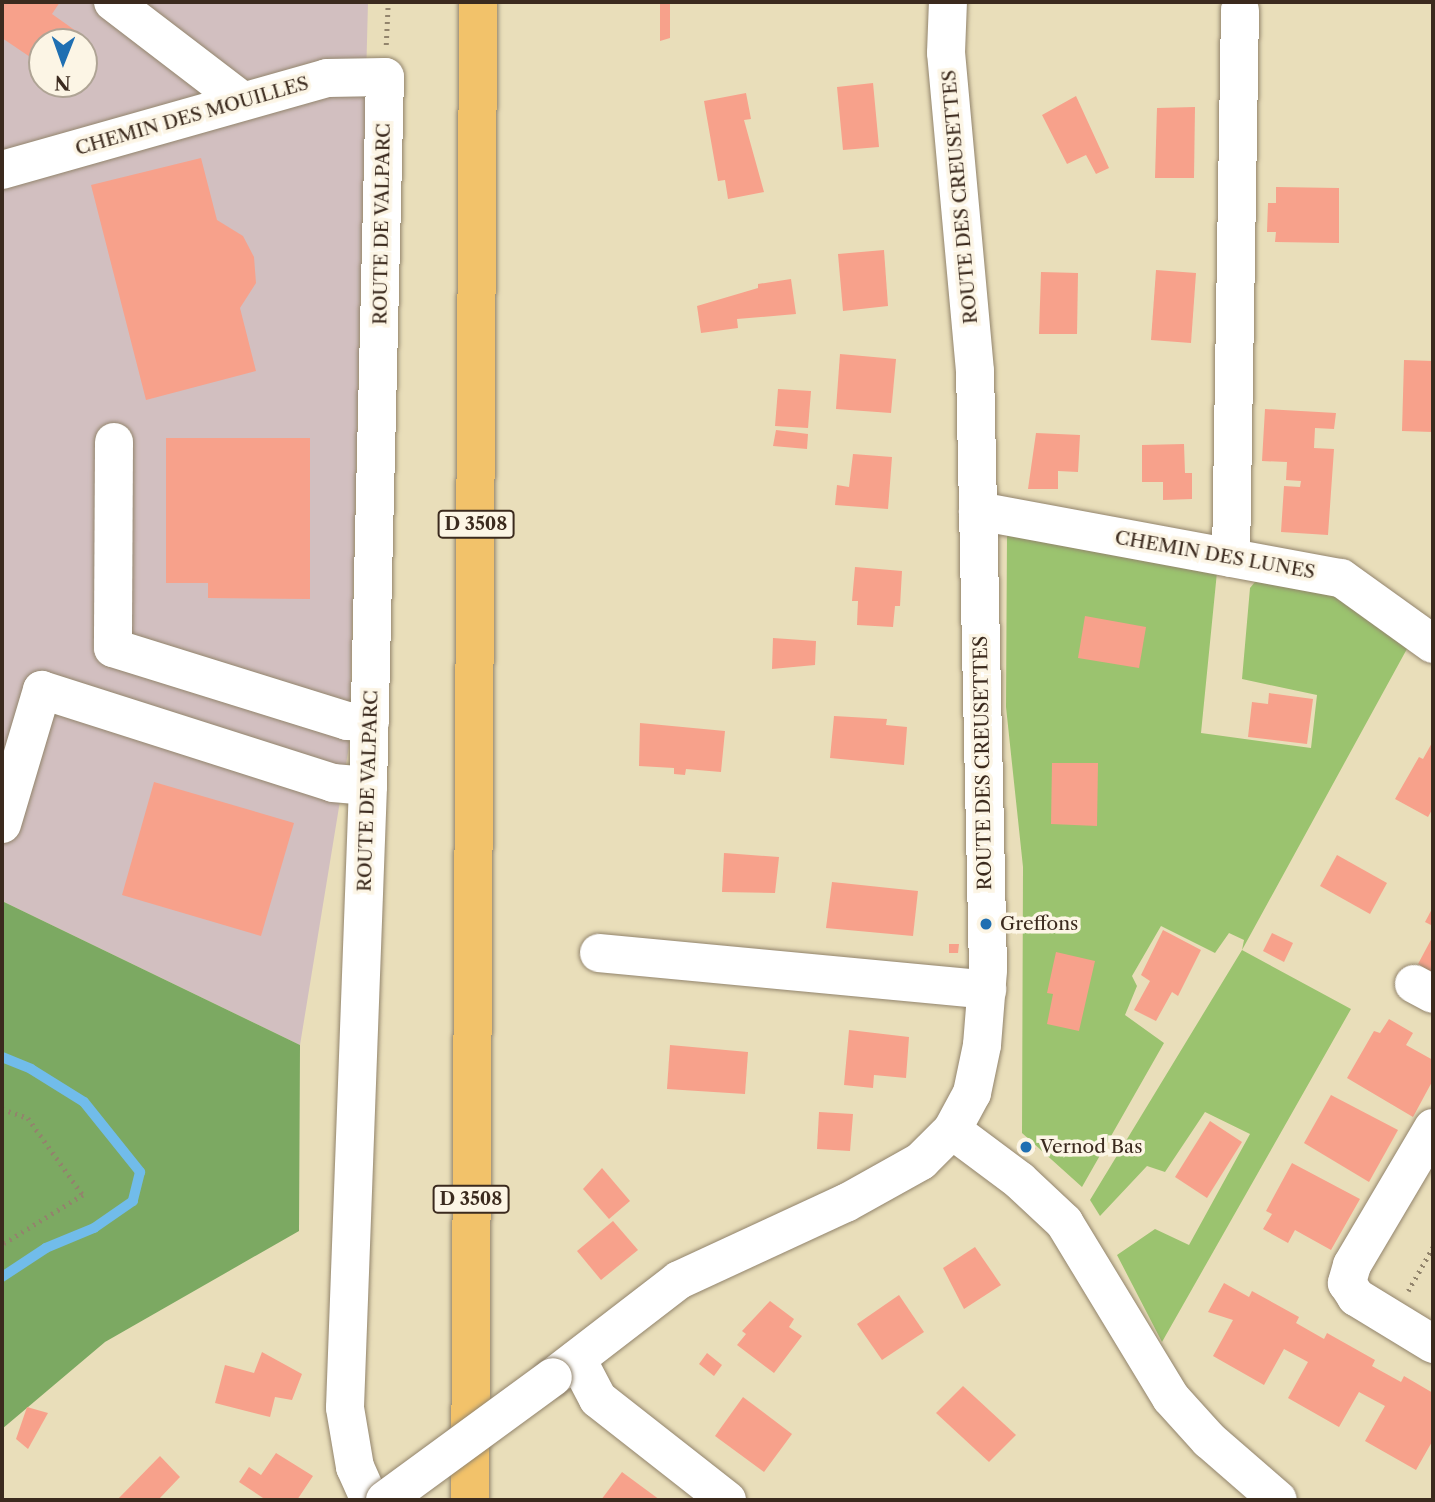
<!DOCTYPE html>
<html>
<head>
<meta charset="utf-8">
<style>
  body { margin:0 }
  #map { position:relative; width:1435px; height:1502px; overflow:hidden; background:#e9deba; font-family:"Libre Caslon Text",serif }
  div>[style] { position:absolute }
  [style*='--x'] { left:calc(var(--x)*1px); top:calc(var(--y)*1px); width:calc(var(--w)*1px); rotate:calc(var(--a)*1deg) }
  .industrial>* { inset:0; background:#d2bfc0 }
  .green>* { inset:0; background:#9bc36f }
  .forest>* { inset:0; background:#7ca962 }
  .stream>* { height:10px; margin:-5px; padding:0 5px; transform-origin:5px; border-radius:5px; background:#71bcea }
  .building>* { inset:0; background:#f7a18b }
  .path>* { height:4.5px; margin-top:-2.25px; transform-origin:0; background:repeating-linear-gradient(90deg,#92846c 0 2px,transparent 0 7px) }
  .roads { filter:drop-shadow(0 0 2px #92846c) drop-shadow(0 0 2px #92846c) }
  .minor>* { height:38px; margin:-19px; padding:0 19px; transform-origin:19px; border-radius:19px; background:#fff }
  .highway>* { height:38px; margin:-19px; padding:0 19px; transform-origin:19px; border-radius:19px; background:#f2c26a }
  .bridges { filter:drop-shadow(0 0 2px #92846c) drop-shadow(0 0 2px #92846c) }
  .minor-bridge>* { height:38px; margin:-19px; padding:0 19px; transform-origin:19px; border-radius:19px; background:#fff }
  .dots>* { width:19px; height:19px; translate:-50% -50%; box-sizing:border-box; border:4px solid #fcf5e5; border-radius:50% }
  span { translate:-50% -50%; white-space:nowrap; text-align:center; line-height:1.15; -webkit-text-stroke:7px #fcf5e5; paint-order:stroke }
  .shield-label span { padding:2px 5px; background:#fcf5e5; border:2px solid; border-radius:5px; -webkit-text-stroke-width:0 }
  .shield-label { font-size:18px; color:#3b2a1e; font-weight:700 }
  .street-label { font-size:19px; color:#3b2a1e }
  .poi-label { font-size:19px; color:#3b2a1e }
  .left { translate:0 -50%; text-align:left }
  .frame { position:absolute; inset:0; border:4px solid #3b2a1e; pointer-events:none }
  .north { position:absolute; left:28px; top:28px; width:70px; height:70px; box-sizing:border-box; background:#fcf5e5; border:2px solid #afa495; border-radius:50%; rotate:181deg; font-size:19px; font-weight:700; line-height:28px; text-align:center; color:#3b2a1e }
  .north::after { content:''; display:block; margin:auto; width:24px; height:32px; background:#1f6fb2; clip-path:polygon(50% 0,100% 100%,50% 72%,0 100%) }
</style>
</head>
<body>
<div id="map">
  <div class="industrial">
    <div style="clip-path:polygon(evenodd,2px 2px,368px 2px,349px 746px,300px 1045px,2px 901px,2px 2px,42px 42px,84px 42px,84px 84px,42px 84px,42px 42px)"></div>
  </div>
  <div class="green">
    <div style="clip-path:polygon(1007px 534px,1217px 572px,1201px 733px,1311px 748px,1317px 695px,1242px 679px,1250px 588px,1259px 577px,1330px 586px,1408px 647px,1242px 950px,1351px 1009px,1162px 1342px,1117px 1255px,1155px 1229px,1189px 1245px,1250px 1134px,1205px 1112px,1165px 1172px,1147px 1166px,1100px 1216px,1090px 1200px,1242px 950px,1244px 940px,1229px 933px,1215px 953px,1161px 926px,1132px 976px,1137px 986px,1125px 1015px,1164px 1043px,1082px 1187px,1022px 1133px,1023px 867px,1006px 707px)"></div>
  </div>
  <div class="forest">
    <div style="clip-path:polygon(2px 901px,300px 1045px,299px 1231px,105px 1342px,2px 1429px)"></div>
  </div>
  <div class="stream">
    <div style="--x:2;--y:1057;--w:31;--a:22"></div>
    <div style="--x:31;--y:1069;--w:62;--a:31.9"></div>
    <div style="--x:84;--y:1102;--w:90;--a:51.3"></div>
    <div style="--x:140;--y:1172;--w:30;--a:104"></div>
    <div style="--x:133;--y:1201;--w:47;--a:145.3"></div>
    <div style="--x:94;--y:1228;--w:52;--a:157.4"></div>
    <div style="--x:46;--y:1248;--w:53;--a:146.6"></div>
  </div>
  <div class="building">
    <div style="clip-path:polygon(2px 2px,60px 2px,52px 14px,90px 41px,84px 50px,84px 42px,42px 42px,42px 65px,2px 38px)"></div>
    <div style="clip-path:polygon(660px 2px,670px 2px,670px 38px,660px 41px)"></div>
    <div style="clip-path:polygon(873px 83px,879px 147px,843px 150px,837px 87px)"></div>
    <div style="clip-path:polygon(746px 93px,751px 119px,744px 120px,764px 192px,728px 199px,725px 180px,718px 181px,704px 101px)"></div>
    <div style="clip-path:polygon(1076px 96px,1109px 168px,1096px 174px,1086px 155px,1067px 164px,1042px 115px)"></div>
    <div style="clip-path:polygon(1195px 107px,1194px 178px,1155px 178px,1157px 108px)"></div>
    <div style="clip-path:polygon(201px 158px,217px 220px,243px 236px,254px 257px,256px 283px,240px 308px,256px 371px,146px 400px,91px 185px)"></div>
    <div style="clip-path:polygon(1276px 187px,1339px 188px,1339px 243px,1275px 242px,1276px 232px,1267px 232px,1268px 203px,1276px 203px)"></div>
    <div style="clip-path:polygon(884px 250px,888px 306px,843px 311px,838px 254px)"></div>
    <div style="clip-path:polygon(1156px 270px,1196px 273px,1191px 343px,1151px 340px)"></div>
    <div style="clip-path:polygon(1041px 272px,1078px 273px,1077px 334px,1039px 334px)"></div>
    <div style="clip-path:polygon(791px 279px,796px 314px,737px 319px,738px 328px,701px 333px,697px 306px,758px 288px,758px 284px)"></div>
    <div style="clip-path:polygon(840px 354px,896px 359px,891px 413px,836px 409px)"></div>
    <div style="clip-path:polygon(1404px 360px,1433px 361px,1433px 432px,1402px 431px)"></div>
    <div style="clip-path:polygon(778px 389px,811px 391px,808px 428px,775px 426px)"></div>
    <div style="clip-path:polygon(1265px 409px,1336px 413px,1334px 429px,1315px 428px,1314px 448px,1334px 449px,1328px 535px,1281px 532px,1284px 486px,1300px 487px,1301px 481px,1286px 480px,1287px 462px,1262px 461px)"></div>
    <div style="clip-path:polygon(776px 430px,808px 434px,807px 449px,773px 446px)"></div>
    <div style="clip-path:polygon(1036px 433px,1080px 435px,1078px 472px,1058px 471px,1058px 489px,1028px 489px)"></div>
    <div style="clip-path:polygon(166px 438px,310px 438px,310px 599px,208px 598px,208px 583px,166px 583px)"></div>
    <div style="clip-path:polygon(1184px 444px,1185px 473px,1192px 473px,1192px 499px,1163px 500px,1163px 482px,1142px 482px,1142px 445px)"></div>
    <div style="clip-path:polygon(853px 454px,892px 457px,888px 509px,835px 505px,837px 485px,849px 487px)"></div>
    <div style="clip-path:polygon(855px 567px,902px 571px,900px 606px,895px 606px,893px 627px,857px 625px,858px 601px,852px 601px)"></div>
    <div style="clip-path:polygon(1085px 616px,1146px 627px,1139px 668px,1078px 658px)"></div>
    <div style="clip-path:polygon(773px 638px,816px 641px,815px 665px,772px 669px)"></div>
    <div style="clip-path:polygon(1269px 693px,1313px 699px,1307px 744px,1248px 737px,1252px 702px,1268px 704px)"></div>
    <div style="clip-path:polygon(834px 716px,887px 719px,886px 725px,907px 727px,904px 765px,830px 758px)"></div>
    <div style="clip-path:polygon(640px 723px,725px 731px,721px 772px,686px 769px,685px 775px,674px 774px,674px 768px,639px 766px)"></div>
    <div style="clip-path:polygon(1433px 741px,1433px 808px,1428px 817px,1395px 799px,1419px 757px,1423px 759px)"></div>
    <div style="clip-path:polygon(1052px 763px,1098px 763px,1097px 826px,1051px 824px)"></div>
    <div style="clip-path:polygon(154px 782px,294px 823px,261px 936px,122px 895px)"></div>
    <div style="clip-path:polygon(724px 853px,779px 857px,775px 893px,722px 892px)"></div>
    <div style="clip-path:polygon(1337px 855px,1387px 883px,1370px 914px,1320px 886px)"></div>
    <div style="clip-path:polygon(832px 882px,918px 891px,913px 936px,826px 928px)"></div>
    <div style="clip-path:polygon(1433px 907px,1433px 926px,1425px 922px)"></div>
    <div style="clip-path:polygon(1163px 930px,1201px 950px,1178px 996px,1172px 992px,1156px 1021px,1134px 1010px,1150px 981px,1141px 975px)"></div>
    <div style="clip-path:polygon(1272px 933px,1293px 943px,1284px 962px,1263px 951px)"></div>
    <div style="clip-path:polygon(1433px 936px,1433px 973px,1418px 964px)"></div>
    <div style="clip-path:polygon(949px 944px,959px 944px,958px 953px,949px 953px)"></div>
    <div style="clip-path:polygon(1056px 952px,1095px 961px,1079px 1031px,1047px 1024px,1053px 994px,1047px 993px)"></div>
    <div style="clip-path:polygon(1389px 1019px,1413px 1033px,1406px 1045px,1433px 1060px,1433px 1080px,1413px 1117px,1347px 1078px,1374px 1031px,1380px 1033px)"></div>
    <div style="clip-path:polygon(849px 1030px,909px 1037px,906px 1078px,874px 1075px,873px 1088px,844px 1085px)"></div>
    <div style="clip-path:polygon(670px 1045px,748px 1052px,745px 1094px,667px 1089px)"></div>
    <div style="clip-path:polygon(1331px 1095px,1398px 1130px,1369px 1182px,1304px 1143px)"></div>
    <div style="clip-path:polygon(819px 1112px,853px 1114px,850px 1151px,817px 1149px)"></div>
    <div style="clip-path:polygon(1210px 1121px,1242px 1142px,1207px 1198px,1175px 1177px)"></div>
    <div style="clip-path:polygon(1023px 1139px,1036px 1148px,1029px 1156px,1017px 1147px)"></div>
    <div style="clip-path:polygon(1292px 1163px,1360px 1199px,1331px 1250px,1295px 1230px,1288px 1243px,1263px 1229px,1272px 1214px,1266px 1211px)"></div>
    <div style="clip-path:polygon(602px 1168px,630px 1201px,609px 1219px,583px 1189px)"></div>
    <div style="clip-path:polygon(613px 1221px,638px 1250px,601px 1280px,577px 1251px)"></div>
    <div style="clip-path:polygon(975px 1247px,1001px 1285px,964px 1309px,943px 1268px)"></div>
    <div style="clip-path:polygon(1224px 1283px,1249px 1297px,1252px 1291px,1299px 1317px,1296px 1323px,1324px 1339px,1327px 1333px,1375px 1360px,1372px 1366px,1401px 1382px,1404px 1376px,1433px 1393px,1433px 1440px,1416px 1470px,1365px 1441px,1385px 1406px,1359px 1392px,1339px 1427px,1288px 1398px,1308px 1362px,1284px 1349px,1264px 1385px,1213px 1356px,1233px 1320px,1208px 1312px)"></div>
    <div style="clip-path:polygon(899px 1295px,924px 1332px,882px 1360px,857px 1324px)"></div>
    <div style="clip-path:polygon(770px 1301px,794px 1319px,789px 1327px,802px 1336px,774px 1373px,737px 1345px,746px 1334px,742px 1331px)"></div>
    <div style="clip-path:polygon(262px 1352px,302px 1374px,292px 1400px,275px 1397px,270px 1417px,215px 1403px,225px 1365px,254px 1373px)"></div>
    <div style="clip-path:polygon(707px 1353px,722px 1365px,714px 1376px,699px 1364px)"></div>
    <div style="clip-path:polygon(963px 1386px,1016px 1435px,989px 1462px,936px 1413px)"></div>
    <div style="clip-path:polygon(743px 1397px,792px 1434px,764px 1472px,715px 1436px)"></div>
    <div style="clip-path:polygon(27px 1407px,48px 1413px,28px 1449px,16px 1439px)"></div>
    <div style="clip-path:polygon(276px 1453px,313px 1476px,297px 1500px,266px 1500px,239px 1482px,249px 1467px,261px 1475px)"></div>
    <div style="clip-path:polygon(160px 1456px,180px 1477px,158px 1500px,117px 1500px)"></div>
    <div style="clip-path:polygon(622px 1472px,660px 1500px,601px 1500px)"></div>
  </div>
  <div class="path">
    <div style="--x:386;--y:45;--w:43;--a:-87.3"></div>
    <div style="--x:2;--y:1109;--w:28;--a:19"></div>
    <div style="--x:28;--y:1118;--w:95;--a:54.5"></div>
    <div style="--x:83;--y:1195;--w:95;--a:148.3"></div>
    <div style="--x:1408;--y:1291;--w:51;--a:-60.4"></div>
  </div>
  <div class="roads">
    <div class="minor">
      <div style="--x:113;--y:2;--w:161;--a:37.4"></div>
      <div style="--x:2;--y:170;--w:338;--a:-15.8"></div>
      <div style="--x:327;--y:78;--w:58;--a:-1"></div>
      <div style="--x:385;--y:77;--w:709;--a:91.37"></div>
      <div style="--x:368;--y:786;--w:622;--a:92.12"></div>
      <div style="--x:345;--y:1408;--w:60;--a:80.4"></div>
      <div style="--x:355;--y:1467;--w:36;--a:66"></div>
      <div style="--x:114;--y:442;--w:206;--a:90.3"></div>
      <div style="--x:113;--y:648;--w:245;--a:17.3"></div>
      <div style="--x:347;--y:721;--w:23;--a:2"></div>
      <div style="--x:978;--y:511;--w:369;--a:10.5"></div>
      <div style="--x:1341;--y:578;--w:113;--a:35.7"></div>
      <div style="--x:1231;--y:558;--w:548;--a:-89.06"></div>
      <div style="--x:2;--y:824;--w:140;--a:-73.4"></div>
      <div style="--x:42;--y:690;--w:305;--a:17.7"></div>
      <div style="--x:333;--y:783;--w:35;--a:5"></div>
      <div style="--x:599;--y:953;--w:390;--a:5.4"></div>
      <div style="--x:1414;--y:984;--w:21;--a:28"></div>
      <div style="--x:1433;--y:1128;--w:159;--a:120.6"></div>
      <div style="--x:1352;--y:1265;--w:19;--a:106"></div>
      <div style="--x:1347;--y:1283;--w:17;--a:57"></div>
      <div style="--x:1356;--y:1297;--w:90;--a:31.4"></div>
      <div style="--x:952;--y:1130;--w:84;--a:36.7"></div>
      <div style="--x:1019;--y:1180;--w:62;--a:43"></div>
      <div style="--x:1064;--y:1222;--w:206;--a:58.7"></div>
      <div style="--x:1171;--y:1398;--w:57;--a:47.9"></div>
      <div style="--x:1209;--y:1440;--w:91;--a:41"></div>
      <div style="--x:577;--y:1359;--w:45;--a:62.3"></div>
      <div style="--x:598;--y:1399;--w:164;--a:38.1"></div>
      <div style="--x:553;--y:1377;--w:159;--a:-37.6"></div>
      <div style="--x:679;--y:1280;--w:184;--a:-24.8"></div>
      <div style="--x:846;--y:1203;--w:86;--a:-29.2"></div>
      <div style="--x:921;--y:1161;--w:44;--a:-45"></div>
      <div style="--x:952;--y:1130;--w:42;--a:-61.6"></div>
      <div style="--x:972;--y:1093;--w:49;--a:-78.2"></div>
      <div style="--x:982;--y:1045;--w:75;--a:-85.4"></div>
      <div style="--x:988;--y:970;--w:599;--a:-91.24"></div>
      <div style="--x:975;--y:371;--w:319;--a:-95.2"></div>
      <div style="--x:946;--y:53;--w:51;--a:-87.8"></div>
    </div>
    <div class="highway">
      <div style="--x:470;--y:1500;--w:1498;--a:-89.69"></div>
    </div>
  </div>
  <div class="bridges">
    <div class="minor-bridge">
      <div style="--x:385;--y:1500;--w:208;--a:-36.2"></div>
    </div>
  </div>
  <div class="dots">
    <div style="left:986px;top:924px;background:#1f6fb2"></div>
    <div style="left:1026px;top:1147px;background:#1f6fb2"></div>
  </div>
  <div class="shield-label">
    <span style="left:476px;top:524px">D 3508</span>
    <span style="left:471px;top:1199px">D 3508</span>
  </div>
  <div class="street-label">
    <span style="left:192px;top:116px;rotate:-16deg">CHEMIN DES MOUILLES</span>
    <span style="left:960px;top:197px;rotate:-95deg">ROUTE DES CREUSETTES</span>
    <span style="left:382px;top:224px;rotate:-89deg">ROUTE DE VALPARC</span>
    <span style="left:1215px;top:555px;rotate:10deg">CHEMIN DES LUNES</span>
    <span style="left:983px;top:763px;rotate:-91deg">ROUTE DES CREUSETTES</span>
    <span style="left:368px;top:791px;rotate:-88deg">ROUTE DE VALPARC</span>
  </div>
  <div class="poi-label">
    <span class="left" style="left:1000px;top:924px">Greffons</span>
    <span class="left" style="left:1040px;top:1147px">Vernod Bas</span>
  </div>
  <div class="frame"></div>
  <div class="north">N</div>
</div>
</body>
</html>
